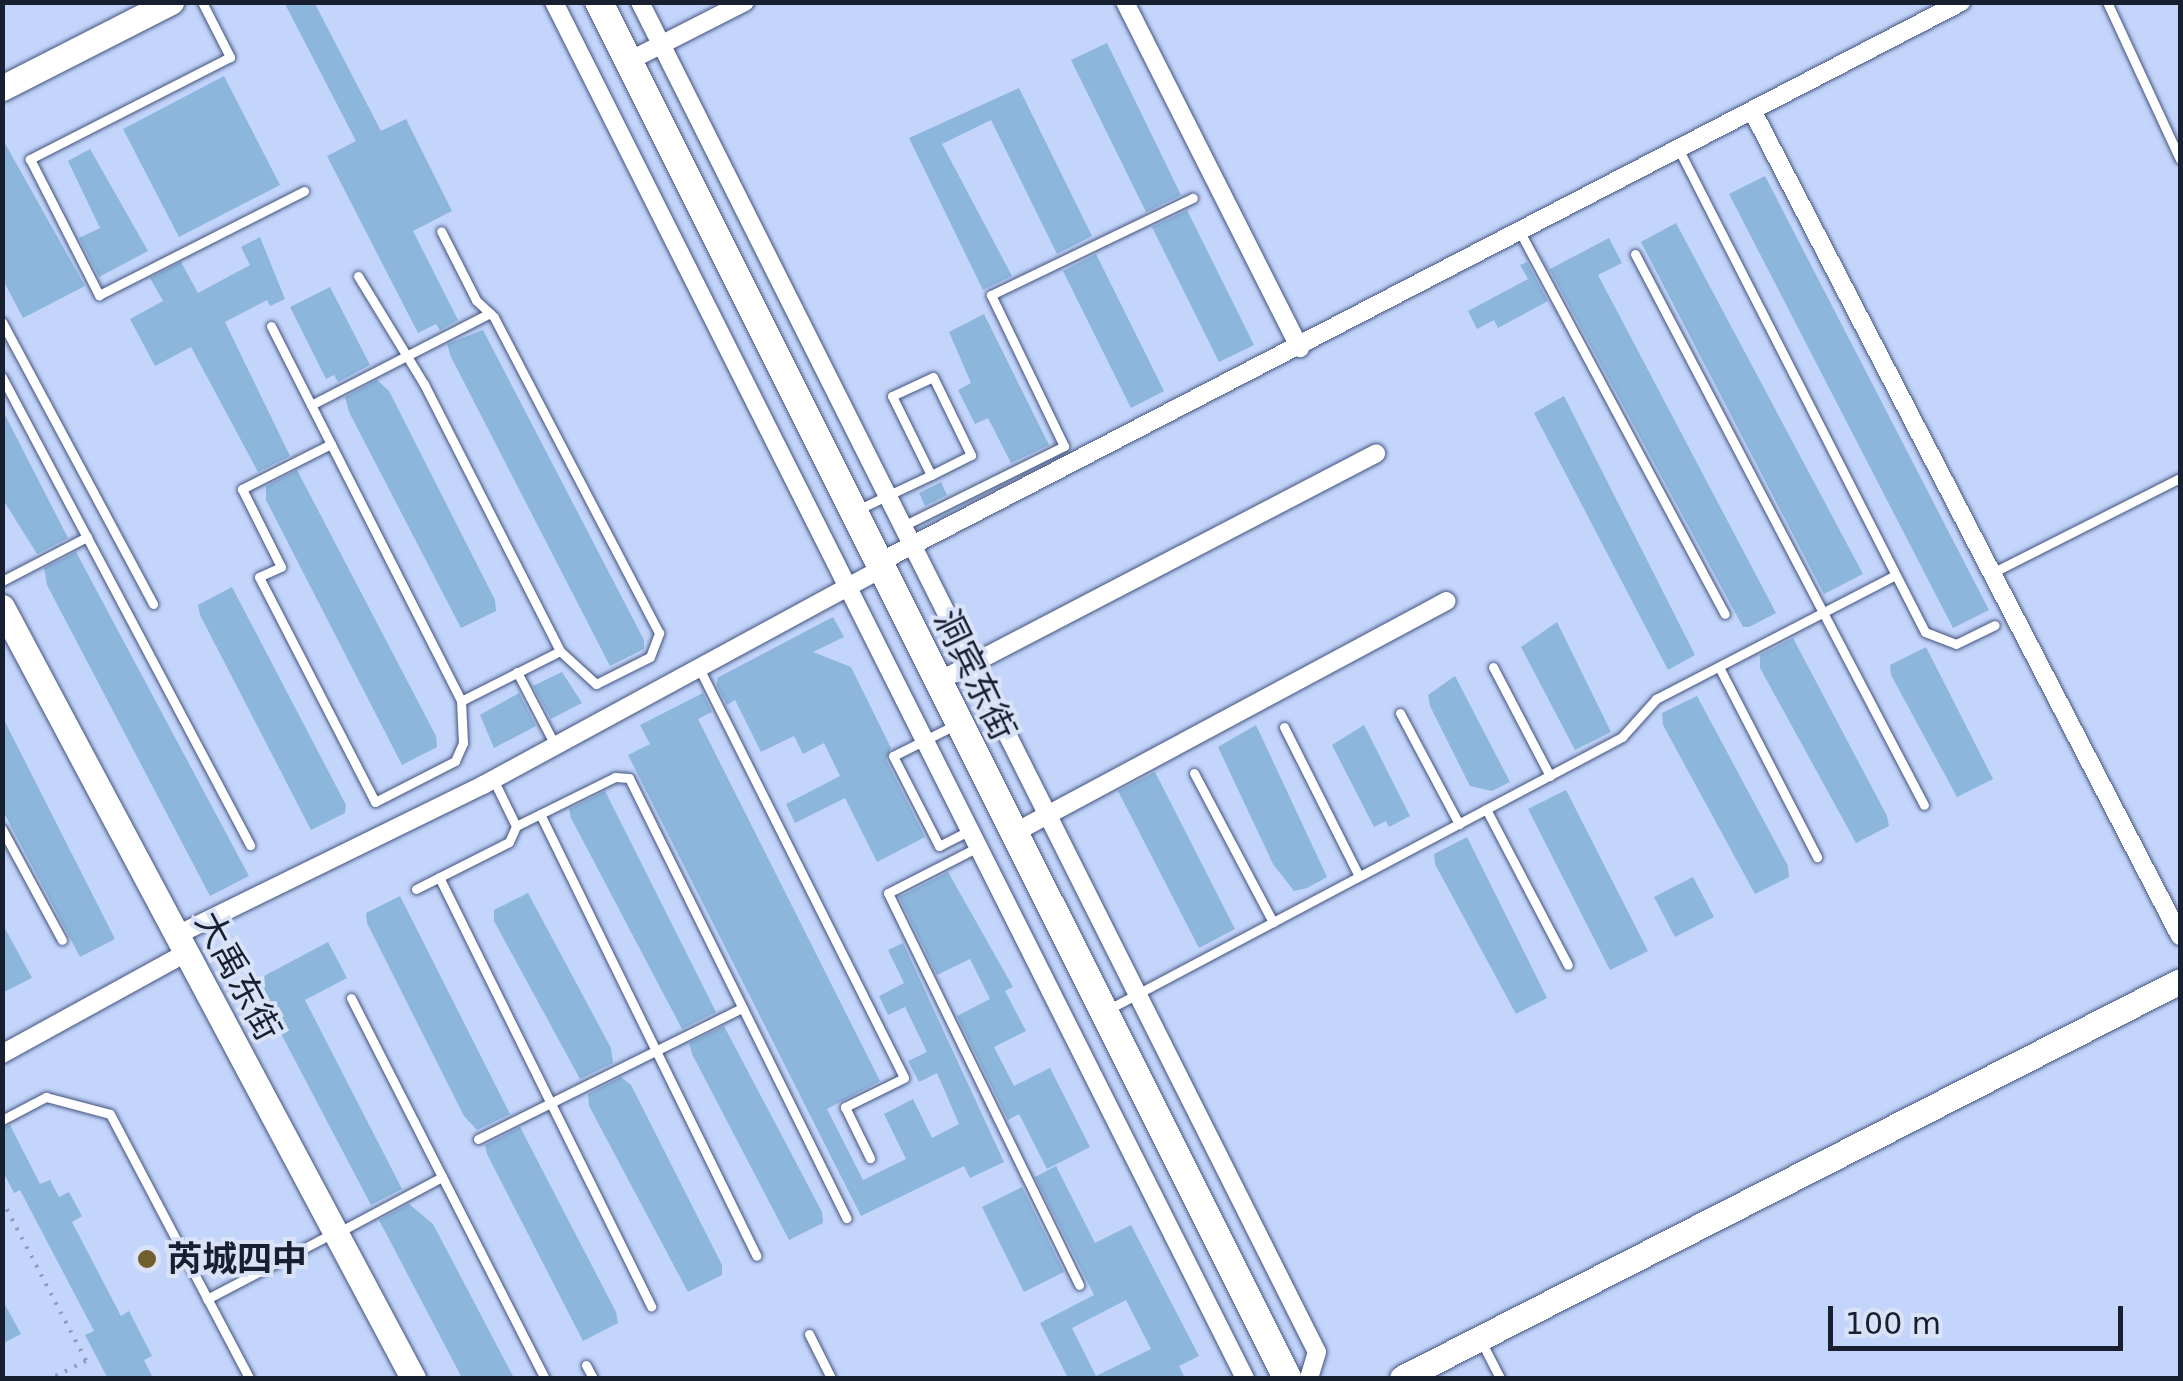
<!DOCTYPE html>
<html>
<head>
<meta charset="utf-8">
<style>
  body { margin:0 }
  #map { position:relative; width:2183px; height:1381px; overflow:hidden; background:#c4d5fb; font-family:"DejaVu Sans","Noto Sans SC",sans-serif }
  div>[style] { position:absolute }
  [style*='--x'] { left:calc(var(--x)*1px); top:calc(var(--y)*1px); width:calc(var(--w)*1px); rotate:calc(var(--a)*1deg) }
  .building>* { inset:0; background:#8cb6dc }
  .path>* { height:4px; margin-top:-2px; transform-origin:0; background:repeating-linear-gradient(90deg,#909dbd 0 2.5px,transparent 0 10.5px) }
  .roads { filter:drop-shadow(0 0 2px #43547d) drop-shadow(0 0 2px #43547d) }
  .lane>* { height:9px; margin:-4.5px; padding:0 4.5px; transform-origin:4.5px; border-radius:4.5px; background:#fff }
  .street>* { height:18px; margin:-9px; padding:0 9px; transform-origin:9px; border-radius:9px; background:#fff }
  .secondary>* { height:25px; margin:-12.5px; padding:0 12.5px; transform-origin:12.5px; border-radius:12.5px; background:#fff }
  .primary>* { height:28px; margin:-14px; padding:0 14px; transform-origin:14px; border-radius:14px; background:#fff }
  .dots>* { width:28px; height:28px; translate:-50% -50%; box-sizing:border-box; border:5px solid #d9e2f6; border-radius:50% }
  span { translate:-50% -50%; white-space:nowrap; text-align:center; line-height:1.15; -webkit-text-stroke:8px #d9e2f6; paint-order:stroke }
  .street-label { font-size:35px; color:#181f31 }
  .poi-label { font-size:35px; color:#181f31; font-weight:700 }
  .left { translate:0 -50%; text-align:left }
  .frame { position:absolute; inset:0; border:5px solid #181f31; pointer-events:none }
  .scale { position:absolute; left:1828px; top:1306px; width:295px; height:45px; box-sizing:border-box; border:5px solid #181f31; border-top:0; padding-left:12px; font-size:30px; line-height:35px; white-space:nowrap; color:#181f31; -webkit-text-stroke:8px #d9e2f6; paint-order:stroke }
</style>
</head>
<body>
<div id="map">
  <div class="building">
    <div style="clip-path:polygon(284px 2px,314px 2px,381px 131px,406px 119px,452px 211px,413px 231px,458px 320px,440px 330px,436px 324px,418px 333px,327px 156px,356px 141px)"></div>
    <div style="clip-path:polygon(1107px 43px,1181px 195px,1146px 212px,1071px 60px)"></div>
    <div style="clip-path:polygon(224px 76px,280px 185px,179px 237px,123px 129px)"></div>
    <div style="clip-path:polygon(1019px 88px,1092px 236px,1057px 254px,991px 120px,942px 144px,1012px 276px,983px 290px,909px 138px)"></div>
    <div style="clip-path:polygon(2px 138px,85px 286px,23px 318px,2px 278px)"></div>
    <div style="clip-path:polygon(90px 149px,148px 251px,99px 277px,79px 238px,100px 228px,68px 161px)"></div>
    <div style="clip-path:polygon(1765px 176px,1989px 610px,1953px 628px,1729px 194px)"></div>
    <div style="clip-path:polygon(1187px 210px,1254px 345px,1219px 362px,1152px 227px)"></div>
    <div style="clip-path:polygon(1676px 223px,1863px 574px,1824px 594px,1641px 242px)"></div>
    <div style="clip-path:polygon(260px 237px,285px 299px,270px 306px,267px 300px,225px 322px,290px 456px,258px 472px,191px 347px,155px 366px,130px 319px,163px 301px,150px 278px,181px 262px,198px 293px,250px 265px,241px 247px)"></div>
    <div style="clip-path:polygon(1609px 238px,1622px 263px,1598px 275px,1776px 613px,1749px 627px,1743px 627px,1541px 254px,1550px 269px)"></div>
    <div style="clip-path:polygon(1096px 254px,1164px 391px,1131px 408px,1063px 271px)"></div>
    <div style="clip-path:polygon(1527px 262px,1548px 301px,1498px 328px,1494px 320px,1477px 329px,1468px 311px,1528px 279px,1520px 265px)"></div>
    <div style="clip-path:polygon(330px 287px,370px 365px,338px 382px,334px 375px,326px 379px,290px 307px)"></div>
    <div style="clip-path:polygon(984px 314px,1049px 445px,1011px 463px,988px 418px,975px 424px,958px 390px,971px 383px,949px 332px)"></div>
    <div style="clip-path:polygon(483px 330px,644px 640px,644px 649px,610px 666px,451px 357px,447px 344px)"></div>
    <div style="clip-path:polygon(377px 380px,389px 391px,495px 600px,496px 611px,461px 628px,349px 412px,345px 397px)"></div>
    <div style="clip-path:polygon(1564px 396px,1695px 655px,1668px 670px,1534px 413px)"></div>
    <div style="clip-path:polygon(2px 409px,68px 538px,37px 554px,2px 498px)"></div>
    <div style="clip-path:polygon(297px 470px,436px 736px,437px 747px,402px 765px,266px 500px,266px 486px)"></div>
    <div style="clip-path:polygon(941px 482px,947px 495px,925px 506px,919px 493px)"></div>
    <div style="clip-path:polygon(76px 552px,249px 876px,210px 896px,47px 585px,44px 568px)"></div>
    <div style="clip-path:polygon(232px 587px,346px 805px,345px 813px,311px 830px,200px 615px,198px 605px)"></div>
    <div style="clip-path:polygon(833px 617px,844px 637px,813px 652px,851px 667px,891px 748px,886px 760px,925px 837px,877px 862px,845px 798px,795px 823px,786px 804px,840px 776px,824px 743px,803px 754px,794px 736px,761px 752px,735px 700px,727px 705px,717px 686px,717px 678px)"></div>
    <div style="clip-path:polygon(1557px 622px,1611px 732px,1575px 750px,1521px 647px)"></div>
    <div style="clip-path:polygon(1793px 638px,1887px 816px,1889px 826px,1856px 843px,1760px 668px,1760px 655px)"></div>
    <div style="clip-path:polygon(1926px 647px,1993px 779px,1957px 797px,1891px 675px,1890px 665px)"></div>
    <div style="clip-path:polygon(562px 672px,582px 703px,551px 719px,533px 686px)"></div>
    <div style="clip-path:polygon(1455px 676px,1510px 782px,1492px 791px,1470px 786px,1430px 706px,1428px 695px)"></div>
    <div style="clip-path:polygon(519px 693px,536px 726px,494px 748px,480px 715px)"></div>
    <div style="clip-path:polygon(703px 693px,712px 712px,698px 719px,880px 1081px,827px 1109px,863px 1180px,906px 1159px,884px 1114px,913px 1099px,932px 1138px,959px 1124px,937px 1073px,919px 1082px,908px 1061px,927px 1052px,905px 1007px,888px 1015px,879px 996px,904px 983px,888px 950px,903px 943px,1004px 1162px,970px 1178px,964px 1166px,861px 1216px,628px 755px,650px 744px,640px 725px)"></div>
    <div style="clip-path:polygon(1697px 696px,1788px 866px,1789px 877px,1755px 894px,1663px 725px,1662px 713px)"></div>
    <div style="clip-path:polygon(2px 716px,115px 939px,80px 957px,2px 809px)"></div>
    <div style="clip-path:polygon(1256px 725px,1327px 877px,1307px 888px,1294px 891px,1273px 864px,1218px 747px)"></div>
    <div style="clip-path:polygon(1364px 725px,1410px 816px,1389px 827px,1386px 821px,1374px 827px,1332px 745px)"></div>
    <div style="clip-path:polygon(1155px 772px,1235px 929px,1199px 948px,1118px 791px)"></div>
    <div style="clip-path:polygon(1566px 790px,1648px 951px,1610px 970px,1528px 809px)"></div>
    <div style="clip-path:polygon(605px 791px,716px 1012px,682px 1029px,571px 818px,569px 809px)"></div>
    <div style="clip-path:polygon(1467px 837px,1547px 998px,1516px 1014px,1435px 864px,1434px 854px)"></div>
    <div style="clip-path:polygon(948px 872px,1013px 987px,1005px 991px,1026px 1031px,994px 1047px,1014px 1086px,1050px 1068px,1090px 1147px,1047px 1169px,1019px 1114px,1008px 1120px,957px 1016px,990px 999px,970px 959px,937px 975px,899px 897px)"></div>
    <div style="clip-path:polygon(1693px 877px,1714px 917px,1675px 937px,1654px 897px)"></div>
    <div style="clip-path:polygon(528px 893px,611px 1048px,613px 1063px,580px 1079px,494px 921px,494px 910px)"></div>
    <div style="clip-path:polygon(400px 896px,510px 1114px,477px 1130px,464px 1116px,367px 923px,366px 913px)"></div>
    <div style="clip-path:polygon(2px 923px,32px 978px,2px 993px)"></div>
    <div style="clip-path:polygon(328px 942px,347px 978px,305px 1000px,402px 1189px,371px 1205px,257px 988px,262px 977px)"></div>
    <div style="clip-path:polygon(724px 1026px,822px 1212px,823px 1223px,789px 1240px,692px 1054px,689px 1043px)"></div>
    <div style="clip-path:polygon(621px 1077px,631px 1085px,722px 1265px,722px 1275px,688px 1292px,589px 1106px,588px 1094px)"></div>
    <div style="clip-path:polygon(10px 1125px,40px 1184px,50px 1180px,59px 1197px,69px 1192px,82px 1216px,72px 1222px,121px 1316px,129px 1311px,152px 1356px,144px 1360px,153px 1378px,107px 1377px,85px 1335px,94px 1331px,20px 1190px,14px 1193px,2px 1170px,2px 1128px)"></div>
    <div style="clip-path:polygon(520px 1127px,616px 1312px,618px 1323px,583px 1341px,487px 1154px,485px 1145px)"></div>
    <div style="clip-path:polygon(evenodd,1056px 1166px,1095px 1243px,1131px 1225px,1199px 1356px,1179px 1366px,1185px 1378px,1068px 1378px,1040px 1323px,1094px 1295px,1035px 1177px,1056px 1166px,1126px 1300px,1151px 1349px,1096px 1376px,1072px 1328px,1126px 1300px)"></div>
    <div style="clip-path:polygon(1022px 1187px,1064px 1272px,1024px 1292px,982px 1207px)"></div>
    <div style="clip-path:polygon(409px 1204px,433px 1224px,514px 1378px,462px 1378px,379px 1220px)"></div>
    <div style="clip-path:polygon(2px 1299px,21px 1334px,2px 1344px)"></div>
  </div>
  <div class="path">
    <div style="--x:2;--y:1200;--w:182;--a:62.4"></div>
    <div style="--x:86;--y:1361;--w:39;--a:154"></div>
  </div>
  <div class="roads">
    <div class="lane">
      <div style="--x:202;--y:2;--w:62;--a:63"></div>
      <div style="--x:230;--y:57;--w:225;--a:153"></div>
      <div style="--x:30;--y:159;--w:153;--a:63.1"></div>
      <div style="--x:99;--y:295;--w:230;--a:-26.9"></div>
      <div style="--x:2107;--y:2;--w:173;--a:65.1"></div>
      <div style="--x:1679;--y:150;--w:541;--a:62.96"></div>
      <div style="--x:1925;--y:632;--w:33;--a:21"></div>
      <div style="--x:1956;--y:644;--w:43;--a:-26"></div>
      <div style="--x:1521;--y:234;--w:431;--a:61.8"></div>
      <div style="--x:1635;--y:254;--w:622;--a:62.32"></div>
      <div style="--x:358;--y:276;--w:127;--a:58.6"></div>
      <div style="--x:424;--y:384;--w:300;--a:63"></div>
      <div style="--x:560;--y:651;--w:49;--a:42.5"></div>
      <div style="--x:596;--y:684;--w:60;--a:-26.6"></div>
      <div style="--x:650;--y:657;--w:26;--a:-69"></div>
      <div style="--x:659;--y:633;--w:356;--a:-117.6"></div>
      <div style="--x:494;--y:317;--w:25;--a:-137"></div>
      <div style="--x:476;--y:300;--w:77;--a:-116.9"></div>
      <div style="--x:2;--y:322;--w:320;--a:61.8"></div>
      <div style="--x:271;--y:326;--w:420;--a:63.1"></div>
      <div style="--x:461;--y:701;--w:111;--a:-26.8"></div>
      <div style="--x:2;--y:377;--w:530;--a:62.08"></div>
      <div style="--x:933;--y:377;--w:87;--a:64"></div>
      <div style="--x:971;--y:455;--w:45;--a:153.4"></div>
      <div style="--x:931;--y:475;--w:88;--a:-116.3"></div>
      <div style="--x:892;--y:396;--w:45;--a:-24.9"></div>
      <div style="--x:311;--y:405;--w:201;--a:-27.2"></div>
      <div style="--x:331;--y:444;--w:100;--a:153.2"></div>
      <div style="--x:242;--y:489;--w:87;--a:63.4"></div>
      <div style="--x:281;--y:567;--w:24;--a:156"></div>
      <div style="--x:259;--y:577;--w:253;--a:62.7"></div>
      <div style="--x:375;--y:802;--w:90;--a:-27.1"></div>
      <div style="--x:455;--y:761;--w:20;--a:-66"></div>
      <div style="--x:463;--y:743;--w:42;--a:-92.7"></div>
      <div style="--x:857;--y:510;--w:82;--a:-25.3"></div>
      <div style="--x:903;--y:526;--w:180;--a:-26.4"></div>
      <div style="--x:1064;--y:446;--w:168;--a:-115.8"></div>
      <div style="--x:991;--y:295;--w:224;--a:-25.7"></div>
      <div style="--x:1992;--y:573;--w:211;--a:-26.8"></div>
      <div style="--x:2;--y:581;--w:96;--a:-27.4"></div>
      <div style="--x:1493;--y:667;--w:123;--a:62.4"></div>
      <div style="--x:1719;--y:667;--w:214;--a:62.7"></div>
      <div style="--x:699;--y:668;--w:458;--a:63.4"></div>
      <div style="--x:904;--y:1078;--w:66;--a:153.8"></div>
      <div style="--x:845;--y:1107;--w:57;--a:63.9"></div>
      <div style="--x:517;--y:672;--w:80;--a:62.5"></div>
      <div style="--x:1400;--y:713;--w:126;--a:62"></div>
      <div style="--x:955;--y:725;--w:69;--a:153.4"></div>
      <div style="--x:893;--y:756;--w:101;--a:62.9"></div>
      <div style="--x:939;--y:846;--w:34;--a:-27"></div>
      <div style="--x:1284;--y:727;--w:167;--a:63.3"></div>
      <div style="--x:1194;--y:773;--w:169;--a:62.1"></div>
      <div style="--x:493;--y:779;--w:52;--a:63.9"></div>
      <div style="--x:516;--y:826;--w:110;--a:-26.3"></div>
      <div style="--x:615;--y:777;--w:14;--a:4"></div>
      <div style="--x:629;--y:778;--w:491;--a:63.7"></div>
      <div style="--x:1486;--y:809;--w:176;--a:62.3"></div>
      <div style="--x:540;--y:814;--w:492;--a:63.9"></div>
      <div style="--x:2;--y:829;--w:126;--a:61.6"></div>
      <div style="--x:978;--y:847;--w:101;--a:152.9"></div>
      <div style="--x:888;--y:893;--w:436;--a:64"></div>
      <div style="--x:439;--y:877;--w:479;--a:63.7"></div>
      <div style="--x:416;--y:889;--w:104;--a:-26.8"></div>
      <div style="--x:509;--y:842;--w:17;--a:-66"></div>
      <div style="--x:351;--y:998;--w:427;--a:63"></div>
      <div style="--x:1109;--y:1009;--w:581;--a:-27.93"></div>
      <div style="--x:1622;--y:737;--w:51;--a:-48.2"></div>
      <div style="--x:1656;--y:699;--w:269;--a:-27.4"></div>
      <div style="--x:2;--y:1120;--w:50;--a:-27.6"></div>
      <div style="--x:46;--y:1097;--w:66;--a:14.9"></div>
      <div style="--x:110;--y:1114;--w:298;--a:62.2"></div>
      <div style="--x:478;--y:1139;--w:295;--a:-26.4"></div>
      <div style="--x:339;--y:1232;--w:117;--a:-28.1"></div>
      <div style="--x:207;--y:1299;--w:142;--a:-27.6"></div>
      <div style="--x:809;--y:1334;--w:49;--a:63.4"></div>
      <div style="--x:1481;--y:1341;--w:42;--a:62.8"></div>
      <div style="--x:586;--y:1365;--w:15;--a:62"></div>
    </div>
    <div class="street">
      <div style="--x:554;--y:2;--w:1540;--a:63.34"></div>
      <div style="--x:640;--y:2;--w:1510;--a:63.37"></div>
      <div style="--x:1317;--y:1352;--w:27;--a:107"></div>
      <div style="--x:1125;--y:2;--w:388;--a:63.2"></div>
      <div style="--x:629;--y:61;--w:130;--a:-27"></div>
      <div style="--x:1753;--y:112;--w:928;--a:62.61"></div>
      <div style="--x:878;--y:563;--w:1220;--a:-27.38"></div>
      <div style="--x:937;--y:682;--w:495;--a:-27.5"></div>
      <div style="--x:1012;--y:834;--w:493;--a:-28.2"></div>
      <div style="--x:177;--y:935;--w:341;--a:-26.1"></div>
      <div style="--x:483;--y:785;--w:453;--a:-28.5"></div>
      <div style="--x:2;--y:1054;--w:210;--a:-28.8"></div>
    </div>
    <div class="secondary">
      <div style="--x:2;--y:88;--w:190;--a:-27"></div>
      <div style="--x:2;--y:607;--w:874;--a:61.94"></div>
      <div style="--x:1402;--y:1378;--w:873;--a:-27.03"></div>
    </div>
    <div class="primary">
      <div style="--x:599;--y:2;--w:1538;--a:63.43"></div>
    </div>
  </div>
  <div class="dots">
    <div style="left:147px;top:1259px;background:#725d2d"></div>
  </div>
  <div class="street-label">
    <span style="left:975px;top:675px;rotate:64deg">洞宾东街</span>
    <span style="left:238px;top:976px;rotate:62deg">大禹东街</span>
  </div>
  <div class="poi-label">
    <span class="left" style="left:167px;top:1259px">芮城四中</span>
  </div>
  <div class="frame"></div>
  <div class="scale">100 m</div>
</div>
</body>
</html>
